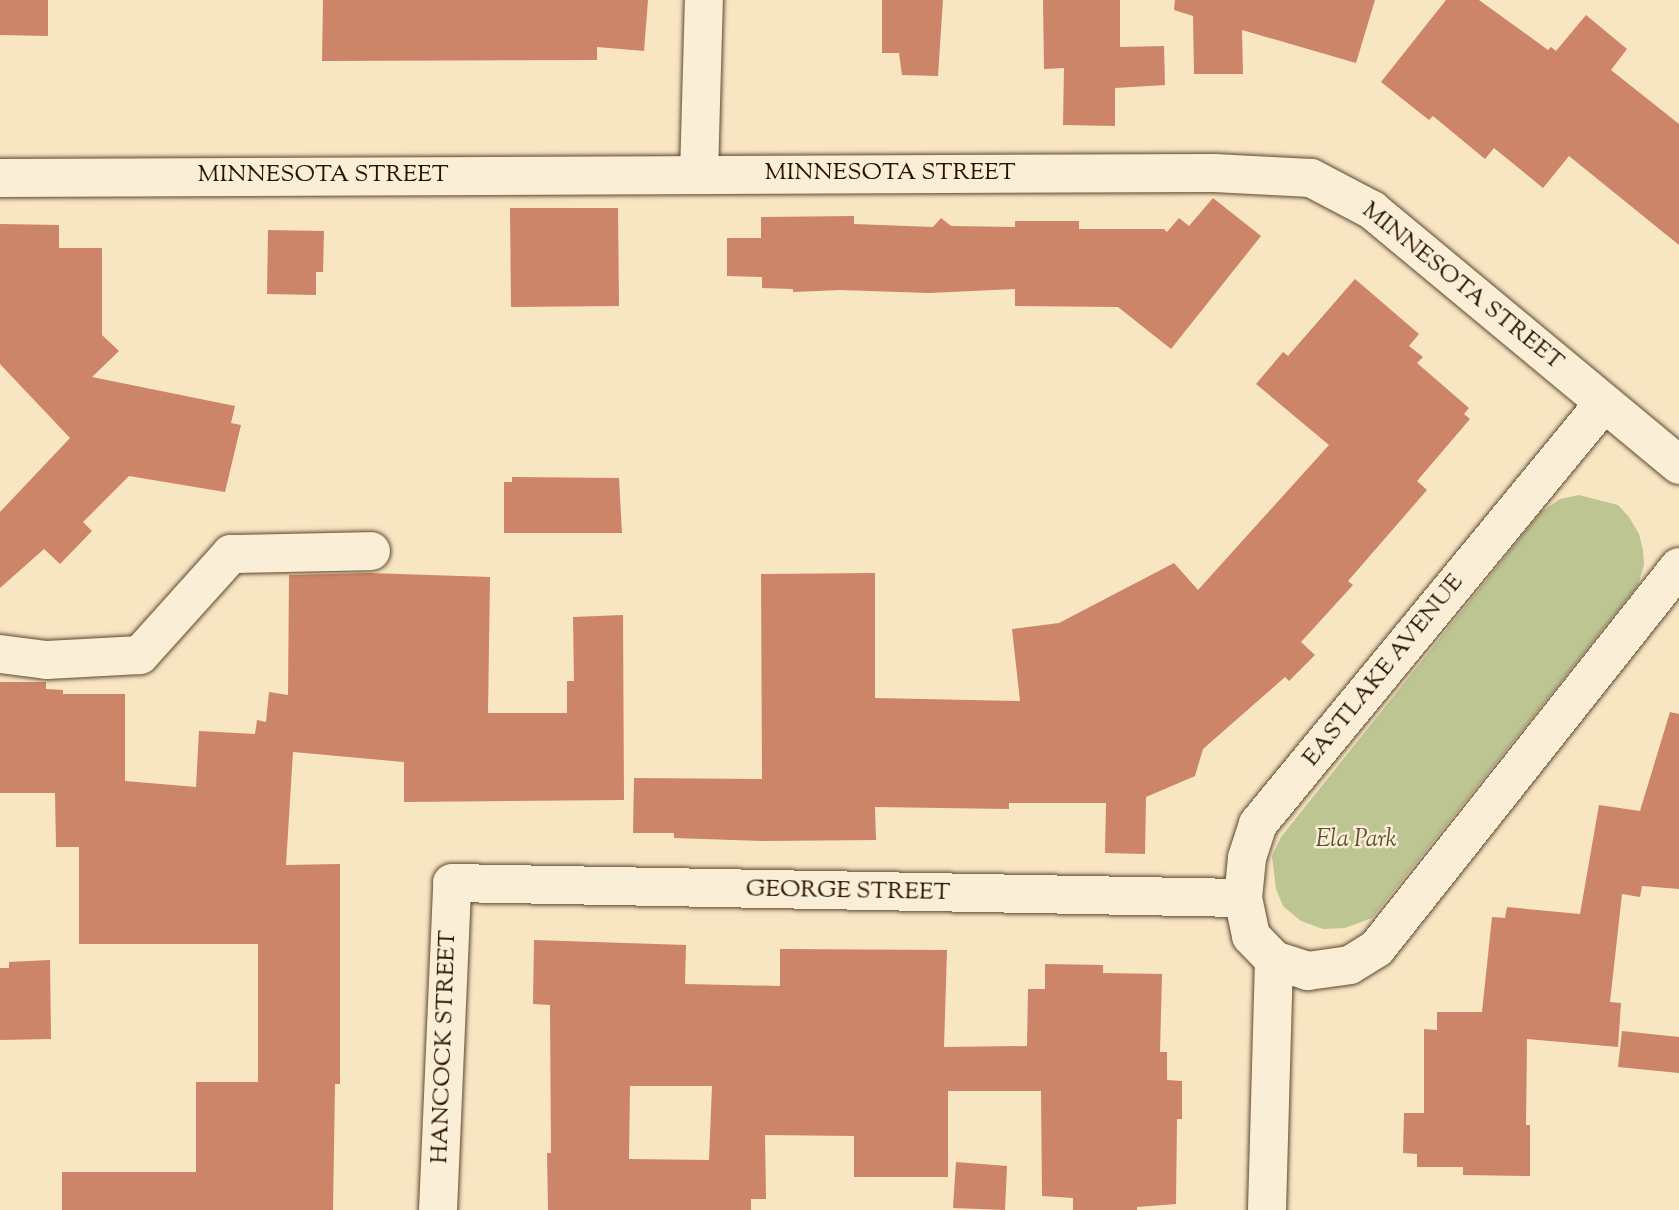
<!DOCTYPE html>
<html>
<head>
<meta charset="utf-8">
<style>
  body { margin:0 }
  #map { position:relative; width:1679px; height:1210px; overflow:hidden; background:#f8e5c2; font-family:"Sorts Mill Goudy",serif }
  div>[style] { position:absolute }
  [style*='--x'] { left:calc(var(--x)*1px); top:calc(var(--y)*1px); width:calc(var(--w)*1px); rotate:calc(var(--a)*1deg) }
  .green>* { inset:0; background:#bdc593 }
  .building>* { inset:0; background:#cc8568 }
  .roads { filter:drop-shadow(0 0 2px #5e4830) drop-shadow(0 0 2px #5e4830) }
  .minor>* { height:38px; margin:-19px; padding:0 19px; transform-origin:19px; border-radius:19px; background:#faeed7 }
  span { translate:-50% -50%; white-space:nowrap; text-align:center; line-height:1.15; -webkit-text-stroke:5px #faeed7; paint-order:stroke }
  .street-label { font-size:24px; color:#2a1400 }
  .park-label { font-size:24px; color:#5d5233; font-style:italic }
</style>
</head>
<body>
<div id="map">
  <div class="green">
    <div style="clip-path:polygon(1579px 495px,1618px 505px,1629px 517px,1639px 534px,1643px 550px,1644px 565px,1638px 585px,1372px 918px,1345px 928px,1323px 929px,1301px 921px,1283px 906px,1276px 889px,1272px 856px,1281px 837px,1541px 512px,1560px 499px)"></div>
  </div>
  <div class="building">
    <div style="clip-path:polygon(0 0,48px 0,48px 36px,0 35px)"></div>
    <div style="clip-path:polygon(323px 0,648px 0,644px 51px,597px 47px,597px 60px,322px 61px)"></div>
    <div style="clip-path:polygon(882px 0,943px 0,938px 76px,902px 75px,899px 53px,882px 53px)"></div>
    <div style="clip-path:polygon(1043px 0,1120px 0,1120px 47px,1164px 46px,1165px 85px,1115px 88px,1115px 126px,1063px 125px,1064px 68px,1044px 69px)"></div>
    <div style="clip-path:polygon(1175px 0,1375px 0,1356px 63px,1242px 30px,1243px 74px,1194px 74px,1193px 16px,1174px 10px)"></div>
    <div style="clip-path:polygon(1446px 0,1479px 0,1548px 50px,1551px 47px,1556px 51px,1586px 15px,1627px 49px,1611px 70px,1679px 124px,1679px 245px,1569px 156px,1543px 188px,1494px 148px,1485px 159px,1433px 116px,1429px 120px,1381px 82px)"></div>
    <div style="clip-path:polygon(1213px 198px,1261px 236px,1171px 349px,1118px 307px,1015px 306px,1015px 289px,929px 293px,840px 290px,793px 292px,793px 289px,762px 288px,762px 277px,727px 276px,727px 238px,761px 238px,761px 217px,854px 216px,854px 224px,933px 227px,941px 218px,951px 226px,1015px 227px,1015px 221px,1079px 221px,1079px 229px,1164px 229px,1167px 232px,1179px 218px,1189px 226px)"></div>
    <div style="clip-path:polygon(510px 208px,618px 208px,619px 306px,511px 307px)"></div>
    <div style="clip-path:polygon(0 224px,59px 225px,59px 248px,102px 248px,102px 335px,119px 351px,92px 377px,235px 406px,231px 423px,241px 425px,225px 492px,129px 476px,83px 522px,92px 531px,60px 564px,44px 549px,0 588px,0 512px,70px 438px,0 364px)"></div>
    <div style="clip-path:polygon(268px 230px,324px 231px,323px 272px,316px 272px,316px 295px,267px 294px)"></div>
    <div style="clip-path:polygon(1355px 279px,1419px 334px,1409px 346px,1423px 357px,1417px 363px,1469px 408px,1464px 414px,1470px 419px,1417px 481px,1427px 490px,1348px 581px,1353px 585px,1301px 642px,1315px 655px,1289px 681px,1285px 677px,1203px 749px,1195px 776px,1146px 797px,1145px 854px,1105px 853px,1106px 803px,1009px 803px,1009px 809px,875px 807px,876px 840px,762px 841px,674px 838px,674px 833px,633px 833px,634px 778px,762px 779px,761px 574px,875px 573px,875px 698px,1020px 701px,1012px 629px,1059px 623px,1174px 563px,1198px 590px,1329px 445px,1256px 384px,1283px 352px,1288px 356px)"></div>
    <div style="clip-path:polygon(512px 477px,619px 478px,622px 533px,504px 533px,504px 482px,512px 482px)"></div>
    <div style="clip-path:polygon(370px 573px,490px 577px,488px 713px,567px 713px,567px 681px,574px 681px,573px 617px,623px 615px,624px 800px,404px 802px,404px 762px,293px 752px,286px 865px,340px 864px,340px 1084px,335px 1084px,333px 1210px,62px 1210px,62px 1172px,196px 1172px,196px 1082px,258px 1082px,258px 944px,79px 944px,79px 847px,56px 847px,55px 793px,0 793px,0 682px,46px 682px,46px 689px,63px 690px,63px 694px,125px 694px,125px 781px,196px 787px,199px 731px,255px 734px,257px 720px,266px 722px,269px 692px,288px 695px,289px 575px)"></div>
    <div style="clip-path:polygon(1670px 712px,1679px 714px,1679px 889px,1642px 886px,1640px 897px,1622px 894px,1610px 1002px,1621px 1003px,1618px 1047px,1527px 1039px,1526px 1125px,1530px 1125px,1530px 1176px,1463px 1175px,1463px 1167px,1417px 1167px,1417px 1154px,1403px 1153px,1404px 1113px,1424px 1113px,1424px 1029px,1437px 1030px,1437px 1012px,1482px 1012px,1492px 917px,1505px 918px,1507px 907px,1580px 914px,1599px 805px,1640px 811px)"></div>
    <div style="clip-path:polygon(evenodd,534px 940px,686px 945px,685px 984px,780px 986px,780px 949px,947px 950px,944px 1047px,1027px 1046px,1028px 989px,1045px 989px,1045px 964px,1103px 965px,1103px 973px,1162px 974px,1160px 1052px,1167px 1052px,1167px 1080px,1182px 1081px,1182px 1119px,1177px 1119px,1176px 1204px,1137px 1207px,1137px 1210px,1073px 1210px,1073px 1198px,1042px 1196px,1041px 1091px,948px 1091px,948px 1177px,854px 1177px,854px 1136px,765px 1135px,766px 1199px,751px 1199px,751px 1210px,548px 1210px,547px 1153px,551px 1153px,550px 1005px,533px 1004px,534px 940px,630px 1086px,712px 1086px,709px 1160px,629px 1159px,630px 1086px)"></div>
    <div style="clip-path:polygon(50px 960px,51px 1039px,0 1040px,0 968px,9px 968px,9px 962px)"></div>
    <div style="clip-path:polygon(1622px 1031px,1679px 1037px,1679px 1073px,1618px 1067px)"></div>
    <div style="clip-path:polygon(956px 1162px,1007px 1166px,1005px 1210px,953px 1208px)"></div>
  </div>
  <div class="roads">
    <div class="minor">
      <div style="--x:699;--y:175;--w:175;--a:-88.4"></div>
      <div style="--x:0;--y:178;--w:1214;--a:-0.24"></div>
      <div style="--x:1214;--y:173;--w:97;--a:3"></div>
      <div style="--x:1311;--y:178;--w:69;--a:27.7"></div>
      <div style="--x:1372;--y:210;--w:399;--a:39.7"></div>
      <div style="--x:1604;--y:403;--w:545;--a:129.42"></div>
      <div style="--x:1258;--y:824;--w:36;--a:108"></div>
      <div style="--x:1247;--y:858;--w:40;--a:95.7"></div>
      <div style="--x:1243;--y:898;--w:39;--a:78"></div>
      <div style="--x:1251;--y:936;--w:33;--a:46"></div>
      <div style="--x:1274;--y:960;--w:36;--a:18"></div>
      <div style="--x:1308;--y:971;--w:42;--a:-8.1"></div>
      <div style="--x:1350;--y:965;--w:32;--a:-32"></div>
      <div style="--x:1377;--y:948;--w:486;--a:-51.6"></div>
      <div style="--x:0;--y:654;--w:47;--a:7.3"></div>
      <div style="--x:47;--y:660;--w:93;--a:-3.1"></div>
      <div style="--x:140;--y:655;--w:136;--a:-48"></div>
      <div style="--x:231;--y:554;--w:140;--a:-1.2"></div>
      <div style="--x:438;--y:1210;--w:327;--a:-87.5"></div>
      <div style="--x:452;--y:883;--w:791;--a:1.09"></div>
      <div style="--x:1267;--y:1210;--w:250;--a:-88.4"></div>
    </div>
  </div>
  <div class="street-label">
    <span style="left:890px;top:174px">MINNESOTA STREET</span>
    <span style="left:323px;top:176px">MINNESOTA STREET</span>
    <span style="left:1462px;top:287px;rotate:39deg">MINNESOTA STREET</span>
    <span style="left:1384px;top:671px;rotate:-51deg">EASTLAKE AVENUE</span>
    <span style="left:848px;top:892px;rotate:1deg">GEORGE STREET</span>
    <span style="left:445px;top:1047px;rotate:-88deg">HANCOCK STREET</span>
  </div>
  <div class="park-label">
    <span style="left:1356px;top:841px">Ela Park</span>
  </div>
</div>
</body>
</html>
